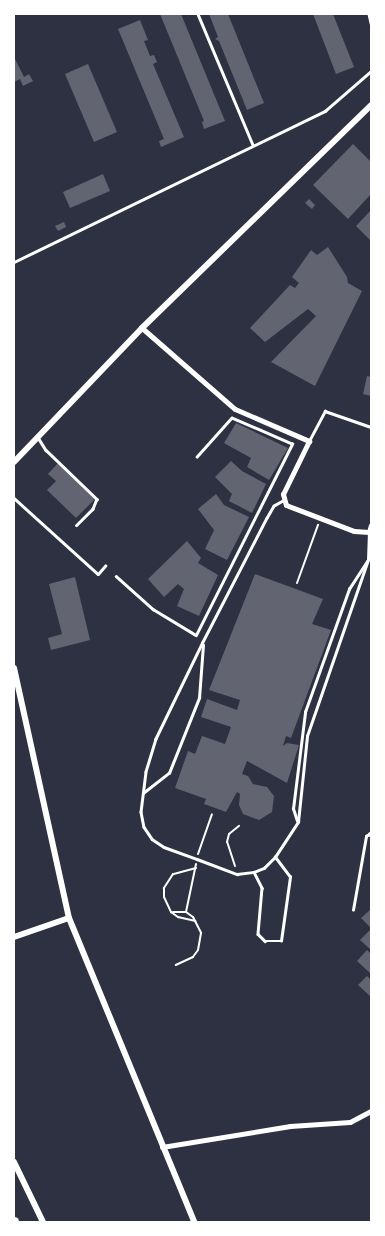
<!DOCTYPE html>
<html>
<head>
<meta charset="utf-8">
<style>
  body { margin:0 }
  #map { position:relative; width:385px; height:1236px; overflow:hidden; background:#2d3142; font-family:"Roboto Condensed",sans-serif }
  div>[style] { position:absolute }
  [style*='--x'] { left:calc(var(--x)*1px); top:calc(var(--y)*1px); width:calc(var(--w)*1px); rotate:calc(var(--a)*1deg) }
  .building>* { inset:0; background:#626471 }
  .path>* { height:2px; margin:-1px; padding:0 1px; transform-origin:1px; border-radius:1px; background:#fff }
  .service>* { height:2.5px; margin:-1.25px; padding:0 1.25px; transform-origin:1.25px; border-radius:1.25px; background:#fff }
  .minor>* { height:5px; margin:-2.5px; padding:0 2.5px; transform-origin:2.5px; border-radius:2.5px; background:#fff }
  .tertiary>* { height:6px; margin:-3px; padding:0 3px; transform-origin:3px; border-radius:3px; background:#fff }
  .trunk>* { height:9px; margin:-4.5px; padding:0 4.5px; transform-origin:4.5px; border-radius:4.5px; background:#fff }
  span { translate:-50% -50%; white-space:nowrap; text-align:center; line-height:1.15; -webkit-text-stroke:4.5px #fff; paint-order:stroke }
  .frame { position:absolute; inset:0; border:15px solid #fff; pointer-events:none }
</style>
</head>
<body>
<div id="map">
  <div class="building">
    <div style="clip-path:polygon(160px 14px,181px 14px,225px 121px,204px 129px,202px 122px,204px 121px)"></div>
    <div style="clip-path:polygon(209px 14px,228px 14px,264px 103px,247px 110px,219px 41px,215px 39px,218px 37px)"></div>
    <div style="clip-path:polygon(313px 14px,333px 14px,354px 67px,336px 74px)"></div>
    <div style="clip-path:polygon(140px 20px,148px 40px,144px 41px,150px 56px,154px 55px,157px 62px,153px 64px,184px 137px,161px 147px,159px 141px,164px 139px,118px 29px)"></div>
    <div style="clip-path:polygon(14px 57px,24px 77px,29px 74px,33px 81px,23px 86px,20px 79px,14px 82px)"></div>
    <div style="clip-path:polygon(88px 64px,117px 132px,94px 142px,65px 74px)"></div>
    <div style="clip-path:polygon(353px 144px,371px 162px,371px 194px,348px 219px,313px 185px)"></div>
    <div style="clip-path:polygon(103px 174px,110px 191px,70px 208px,63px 192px)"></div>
    <div style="clip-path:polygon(309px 199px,315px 205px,312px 209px,305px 203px)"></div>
    <div style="clip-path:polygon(371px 210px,371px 241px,356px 226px)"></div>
    <div style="clip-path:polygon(64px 222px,66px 227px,58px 231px,55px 226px)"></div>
    <div style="clip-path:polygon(328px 247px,347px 277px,348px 283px,362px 291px,315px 386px,271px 362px,316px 316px,308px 309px,265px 342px,250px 328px,290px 285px,295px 288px,299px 283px,292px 277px,311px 250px,317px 255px)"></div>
    <div style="clip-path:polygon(367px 376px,371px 377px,371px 396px,363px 394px)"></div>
    <div style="clip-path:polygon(236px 423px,288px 448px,269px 480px,247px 467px,251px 458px,224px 443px)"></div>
    <div style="clip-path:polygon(231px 461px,242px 471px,266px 484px,252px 513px,229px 501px,232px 494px,215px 477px)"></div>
    <div style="clip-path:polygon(58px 463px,95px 499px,76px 518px,47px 490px,56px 481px,48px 474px)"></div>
    <div style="clip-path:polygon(216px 494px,224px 505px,249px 517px,227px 560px,205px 549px,214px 530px,198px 509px)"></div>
    <div style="clip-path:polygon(187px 541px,201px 558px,198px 563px,218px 575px,199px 616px,177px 606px,184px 589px,178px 584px,164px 597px,148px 579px)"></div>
    <div style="clip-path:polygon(255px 574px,323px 599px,312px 624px,331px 630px,291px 738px,286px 736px,283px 746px,287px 743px,299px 745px,287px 783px,247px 761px,242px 774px,248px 776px,253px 784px,267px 787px,274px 796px,272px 812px,259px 820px,243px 814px,239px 805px,240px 794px,237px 792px,226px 812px,204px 804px,206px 799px,175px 788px,188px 751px,195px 754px,202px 736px,225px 744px,231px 727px,201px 717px,207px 699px,237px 710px,240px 700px,209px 690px)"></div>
    <div style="clip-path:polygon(75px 577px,90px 640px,51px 650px,48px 638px,62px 634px,49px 584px)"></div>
    <div style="clip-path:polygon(371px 909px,371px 928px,361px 918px)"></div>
    <div style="clip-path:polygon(370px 930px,371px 931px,371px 950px,360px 940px)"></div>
    <div style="clip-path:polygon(367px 950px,371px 954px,371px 974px,357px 961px)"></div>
    <div style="clip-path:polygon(367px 976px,371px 980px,371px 997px,358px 985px)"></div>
  </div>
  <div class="path">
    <div style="--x:297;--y:583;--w:62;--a:-70.1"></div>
    <div style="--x:198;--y:854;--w:42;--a:-70.7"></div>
    <div style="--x:235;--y:866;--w:25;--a:-108"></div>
    <div style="--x:227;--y:842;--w:8;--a:-76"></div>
    <div style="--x:229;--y:834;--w:13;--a:-39"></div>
    <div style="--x:196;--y:868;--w:24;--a:165"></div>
    <div style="--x:173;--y:874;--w:17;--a:123"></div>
    <div style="--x:164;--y:888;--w:9;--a:90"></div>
    <div style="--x:164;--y:897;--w:17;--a:65"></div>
    <div style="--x:171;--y:912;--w:9;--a:36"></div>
    <div style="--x:178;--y:917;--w:18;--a:13"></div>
    <div style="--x:173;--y:912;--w:13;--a:0"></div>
    <div style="--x:186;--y:912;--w:9;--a:36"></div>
    <div style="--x:193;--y:917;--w:18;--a:63"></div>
    <div style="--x:201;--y:933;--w:17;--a:100"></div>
    <div style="--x:198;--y:950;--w:9;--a:126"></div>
    <div style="--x:193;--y:957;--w:19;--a:155"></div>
    <div style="--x:186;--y:912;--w:49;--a:-78.2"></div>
  </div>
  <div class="service">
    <div style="--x:198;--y:14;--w:142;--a:67.2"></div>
    <div style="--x:369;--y:14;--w:9;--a:77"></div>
    <div style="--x:14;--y:262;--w:346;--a:-25.9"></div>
    <div style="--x:325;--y:111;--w:61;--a:-41"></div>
    <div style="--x:39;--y:439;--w:13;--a:58"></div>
    <div style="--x:46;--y:450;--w:71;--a:43.9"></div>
    <div style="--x:97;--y:499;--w:11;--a:112"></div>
    <div style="--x:93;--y:509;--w:23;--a:135"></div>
    <div style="--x:309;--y:441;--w:34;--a:-62"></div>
    <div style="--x:325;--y:411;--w:49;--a:19.2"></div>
    <div style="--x:14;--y:498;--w:113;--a:42.1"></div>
    <div style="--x:98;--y:574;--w:11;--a:-49"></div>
    <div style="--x:283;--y:501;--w:10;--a:151"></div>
    <div style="--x:274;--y:506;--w:14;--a:120"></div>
    <div style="--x:267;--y:518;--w:140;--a:117.3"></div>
    <div style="--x:203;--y:642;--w:108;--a:115.9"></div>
    <div style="--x:156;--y:739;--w:34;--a:107"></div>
    <div style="--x:146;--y:772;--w:40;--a:97.1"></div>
    <div style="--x:141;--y:812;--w:15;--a:79"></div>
    <div style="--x:144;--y:827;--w:14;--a:56"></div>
    <div style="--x:152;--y:839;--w:14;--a:34"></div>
    <div style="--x:164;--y:847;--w:35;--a:20"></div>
    <div style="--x:197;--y:859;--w:43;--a:20.6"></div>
    <div style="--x:237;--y:874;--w:17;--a:-7"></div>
    <div style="--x:254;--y:872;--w:11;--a:-22"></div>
    <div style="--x:264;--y:868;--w:16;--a:-45"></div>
    <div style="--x:275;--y:857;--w:42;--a:-56.7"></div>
    <div style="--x:298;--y:822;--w:86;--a:-84"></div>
    <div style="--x:307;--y:736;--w:186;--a:-70.9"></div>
    <div style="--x:368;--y:560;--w:27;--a:-88"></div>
    <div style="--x:116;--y:576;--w:50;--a:41.7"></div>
    <div style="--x:153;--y:609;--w:50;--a:31.2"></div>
    <div style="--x:196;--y:635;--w:214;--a:-63.3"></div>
    <div style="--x:292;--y:444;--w:65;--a:-156.6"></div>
    <div style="--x:232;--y:418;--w:52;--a:131.9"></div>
    <div style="--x:143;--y:793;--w:33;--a:-38"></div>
    <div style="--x:169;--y:773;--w:81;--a:-68.2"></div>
    <div style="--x:199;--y:698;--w:53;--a:-85.7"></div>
    <div style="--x:297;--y:821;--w:13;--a:-108"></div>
    <div style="--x:293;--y:809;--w:98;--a:-82.9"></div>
    <div style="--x:305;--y:712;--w:131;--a:-70.3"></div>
    <div style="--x:349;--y:589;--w:33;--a:-57"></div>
    <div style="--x:254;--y:872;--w:18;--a:63"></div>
    <div style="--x:262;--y:888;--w:46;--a:95"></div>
    <div style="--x:258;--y:934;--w:10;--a:45"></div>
    <div style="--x:265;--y:941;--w:16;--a:0"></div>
    <div style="--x:281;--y:941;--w:65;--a:-82"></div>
    <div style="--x:290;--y:877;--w:25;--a:-127"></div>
    <div style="--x:353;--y:910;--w:75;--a:-80"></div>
    <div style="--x:366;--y:836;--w:4;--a:-34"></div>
  </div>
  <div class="minor">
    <div style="--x:142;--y:328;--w:123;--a:41.1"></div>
    <div style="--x:235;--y:409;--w:81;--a:23.4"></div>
    <div style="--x:309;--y:441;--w:59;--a:116.1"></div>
    <div style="--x:283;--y:494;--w:11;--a:75"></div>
    <div style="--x:286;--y:505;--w:73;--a:20.9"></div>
    <div style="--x:354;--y:531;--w:15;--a:4"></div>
    <div style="--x:369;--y:532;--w:7;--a:-74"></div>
    <div style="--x:370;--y:834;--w:1;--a:0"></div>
    <div style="--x:162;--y:1147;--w:130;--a:-9.3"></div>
    <div style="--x:290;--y:1126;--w:60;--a:-3.8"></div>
    <div style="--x:350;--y:1122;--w:24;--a:-28"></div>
  </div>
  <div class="tertiary">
    <div style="--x:14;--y:462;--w:185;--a:-46.3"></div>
    <div style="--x:142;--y:328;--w:320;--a:-44.2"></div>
    <div style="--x:14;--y:668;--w:256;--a:77.6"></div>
    <div style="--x:69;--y:918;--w:329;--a:67.6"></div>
    <div style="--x:14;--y:937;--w:58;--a:-19.1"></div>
    <div style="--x:14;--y:1162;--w:67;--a:64.2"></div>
  </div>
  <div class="trunk">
    <div style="--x:14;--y:1221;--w:1;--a:90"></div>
  </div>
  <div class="frame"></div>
</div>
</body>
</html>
